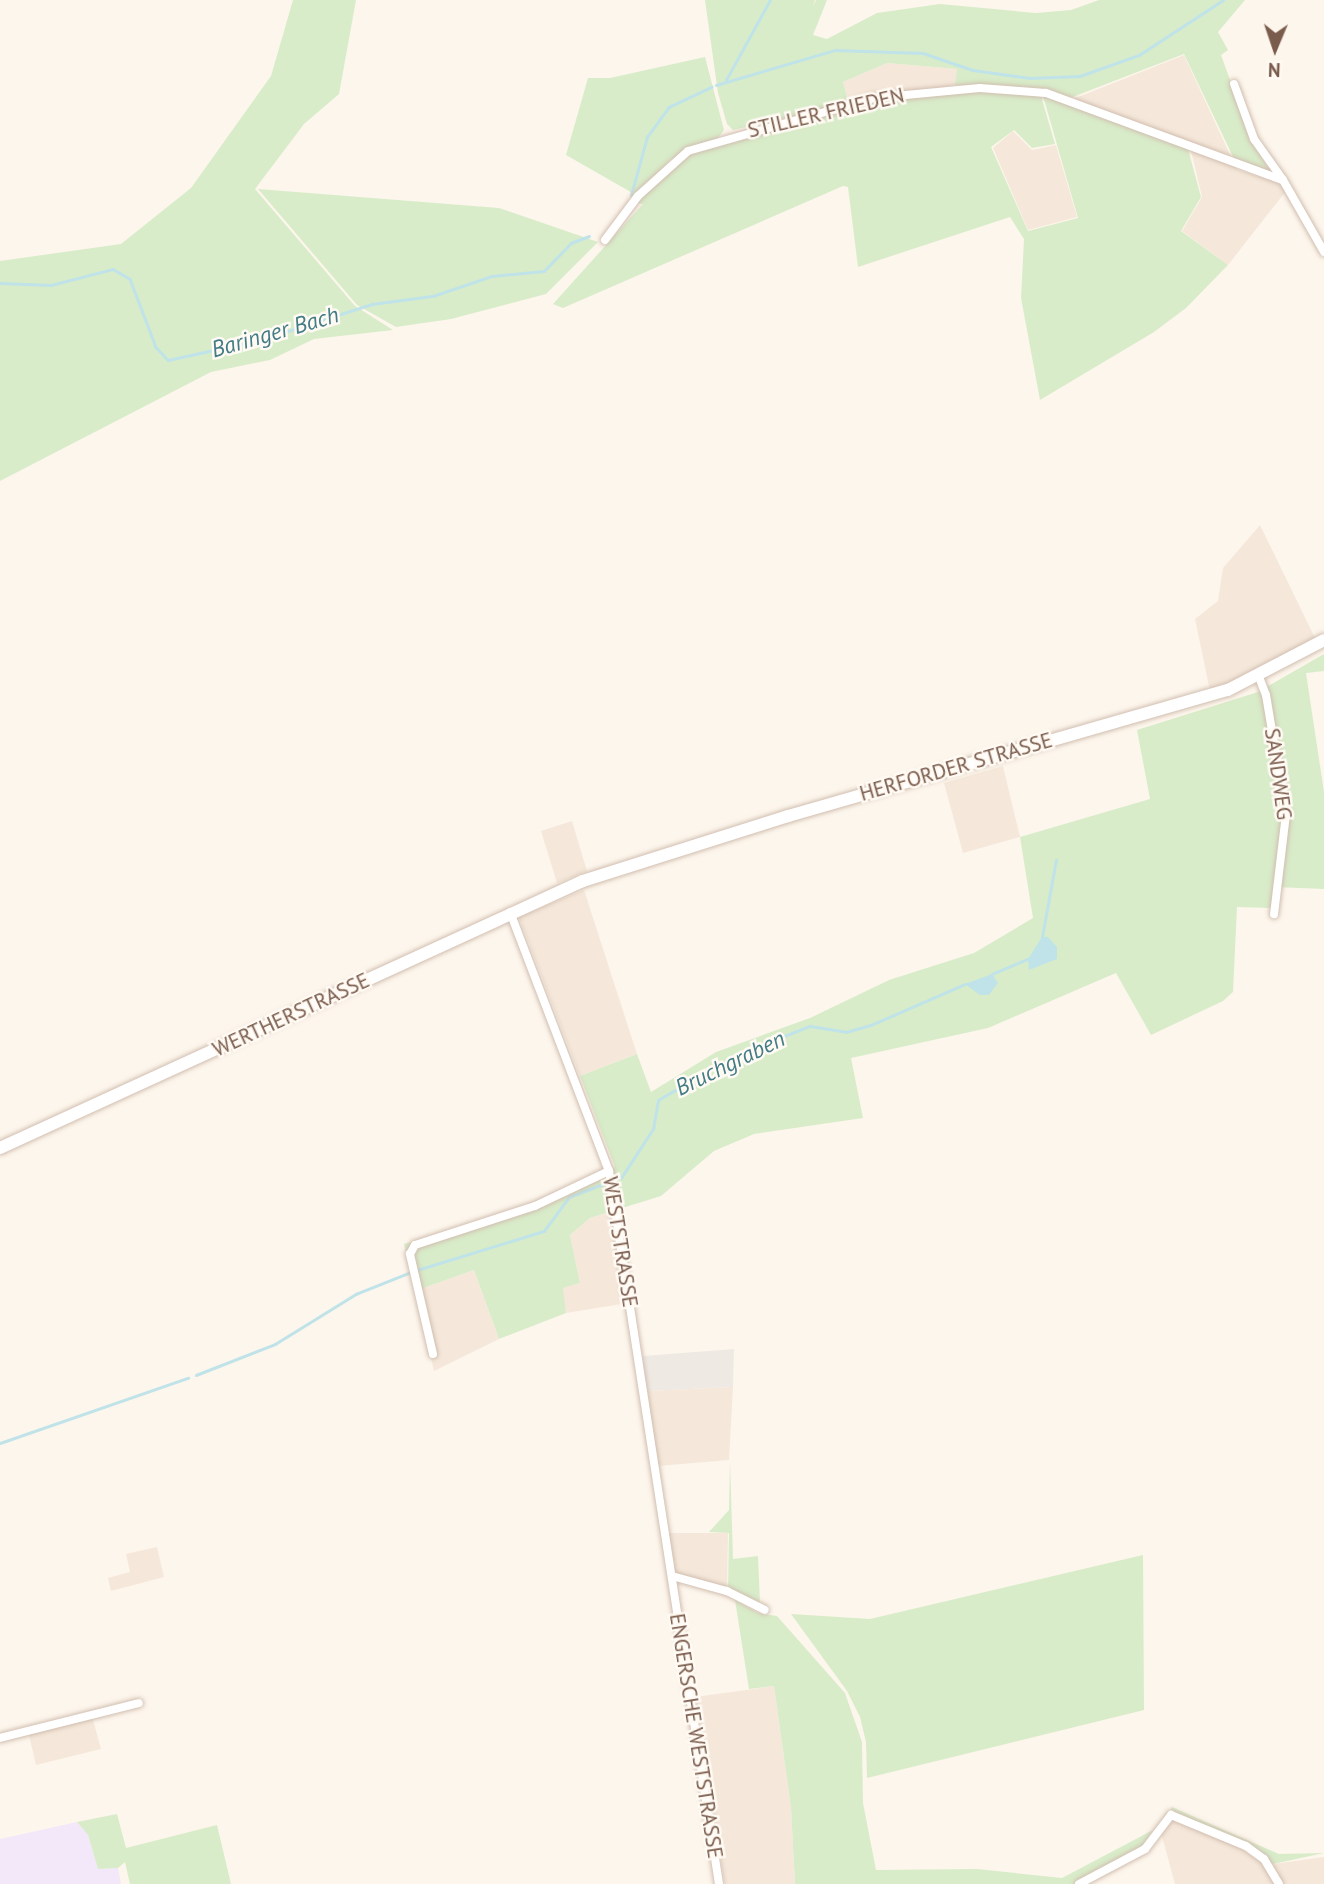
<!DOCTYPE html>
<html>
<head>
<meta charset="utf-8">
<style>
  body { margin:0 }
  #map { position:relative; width:1324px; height:1884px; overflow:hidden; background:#fdf6ec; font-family:"PT Sans",sans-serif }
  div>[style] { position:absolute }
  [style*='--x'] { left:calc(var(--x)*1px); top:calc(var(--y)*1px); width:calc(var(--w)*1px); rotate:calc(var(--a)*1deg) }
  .residential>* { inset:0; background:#f5e8da }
  .industrial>* { inset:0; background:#efe9e4 }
  .education>* { inset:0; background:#f3e8fa }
  .green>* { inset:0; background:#d8ecc9 }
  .water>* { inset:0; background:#bfe3e8 }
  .stream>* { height:2.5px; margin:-1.25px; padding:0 1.25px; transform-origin:1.25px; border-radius:1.25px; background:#bfe3e8 }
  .roads { filter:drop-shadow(0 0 2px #d1beb0) drop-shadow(0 0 2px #d1beb0) }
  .street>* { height:8px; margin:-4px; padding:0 4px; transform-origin:4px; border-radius:4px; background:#fff }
  .secondary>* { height:12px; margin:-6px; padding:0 6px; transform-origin:6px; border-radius:6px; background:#fff }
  span { translate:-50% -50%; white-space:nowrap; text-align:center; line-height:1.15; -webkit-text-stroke:5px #fffaf3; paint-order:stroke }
  .street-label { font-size:21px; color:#7a5c4d }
  .water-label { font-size:23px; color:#437c86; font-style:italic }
  .north { position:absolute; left:1240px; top:14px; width:70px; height:70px; -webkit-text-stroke:5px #fffaf3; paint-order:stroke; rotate:182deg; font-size:19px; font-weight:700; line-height:28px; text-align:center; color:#7a5c4d }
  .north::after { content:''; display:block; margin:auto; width:24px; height:32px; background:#7a5c4d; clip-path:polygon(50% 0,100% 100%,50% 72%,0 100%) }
</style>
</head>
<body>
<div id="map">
  <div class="residential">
    <div style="clip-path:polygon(1184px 55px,1237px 170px,1277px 182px,1286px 191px,1228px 265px,1182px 231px,1202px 197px,1189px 142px,1073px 99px)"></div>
    <div style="clip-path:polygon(887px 63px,958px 69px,955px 85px,849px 103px,843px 82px)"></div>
    <div style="clip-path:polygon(1013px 131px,1032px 150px,1056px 145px,1077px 217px,1028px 230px,993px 148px)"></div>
    <div style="clip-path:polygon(1260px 525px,1315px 638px,1258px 673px,1210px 691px,1195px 619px,1218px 601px,1223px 568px)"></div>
    <div style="clip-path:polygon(1003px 766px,1020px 837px,963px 853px,944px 783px)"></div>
    <div style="clip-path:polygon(572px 821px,587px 871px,557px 883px,541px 831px)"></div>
    <div style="clip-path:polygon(584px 890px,637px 1054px,580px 1076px,519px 917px)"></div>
    <div style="clip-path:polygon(620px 1209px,634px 1302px,566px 1313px,562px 1288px,580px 1283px,570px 1235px,590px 1218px)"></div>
    <div style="clip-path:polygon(474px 1270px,499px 1339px,434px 1371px,415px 1291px)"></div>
    <div style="clip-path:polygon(733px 1387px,729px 1460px,658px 1466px,646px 1391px)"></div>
    <div style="clip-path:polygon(669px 1533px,728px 1533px,727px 1588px,674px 1574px)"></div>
    <div style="clip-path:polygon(157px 1547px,164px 1577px,111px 1591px,108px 1578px,130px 1572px,126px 1554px)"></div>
    <div style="clip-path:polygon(774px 1686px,791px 1808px,795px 1884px,725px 1884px,695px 1697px)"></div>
    <div style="clip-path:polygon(92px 1716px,101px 1749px,36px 1765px,28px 1731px)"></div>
    <div style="clip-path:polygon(1176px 1819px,1240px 1848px,1265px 1865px,1275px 1884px,1175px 1884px,1160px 1829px)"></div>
    <div style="clip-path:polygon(1324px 1857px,1324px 1884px,1283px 1884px,1273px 1864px)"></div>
  </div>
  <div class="industrial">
    <div style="clip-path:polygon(734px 1349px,733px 1387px,646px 1391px,643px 1356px)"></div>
  </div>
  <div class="education">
    <div style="clip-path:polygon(77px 1822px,88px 1835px,98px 1869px,118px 1868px,121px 1884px,0 1884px,0 1839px)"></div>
  </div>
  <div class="green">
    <div style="clip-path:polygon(293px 0,356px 0,339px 94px,304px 124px,255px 189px,355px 306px,393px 330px,314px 339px,270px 360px,211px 372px,0 481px,0 261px,121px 244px,191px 188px,271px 76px)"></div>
    <div style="clip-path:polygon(705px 0,815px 0,813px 6px,816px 0,827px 0,813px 35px,827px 39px,877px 13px,940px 4px,1036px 13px,1071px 10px,1099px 0,1245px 0,1218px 32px,1228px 50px,1221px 55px,1252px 141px,1271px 173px,1235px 161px,1184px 54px,1070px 98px,1036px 88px,955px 85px,957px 69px,887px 63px,843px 82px,849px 103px,733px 130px,727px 124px,718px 93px)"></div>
    <div style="clip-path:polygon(705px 57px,724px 130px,718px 138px,671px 159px,636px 195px,566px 155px,588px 78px,610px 78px)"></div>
    <div style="clip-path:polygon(956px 91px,1041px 96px,1055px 144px,1032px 148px,1014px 130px,991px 147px,1028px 231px,1078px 218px,1043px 96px,1188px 149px,1201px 197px,1181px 231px,1228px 265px,1186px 308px,1154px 332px,1040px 400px,1021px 298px,1024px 239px,1010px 217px,858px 267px,848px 187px,843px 186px,563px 308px,553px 304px,643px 204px,637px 203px,684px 155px,734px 137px,889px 98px)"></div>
    <div style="clip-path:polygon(258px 189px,499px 208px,598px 242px,546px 294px,451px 319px,396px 327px,357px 305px)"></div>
    <div style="clip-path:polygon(1324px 654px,1324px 671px,1306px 673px,1324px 792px,1324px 889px,1275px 887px,1272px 908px,1237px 907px,1233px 992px,1223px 1001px,1151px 1035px,1116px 973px,988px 1028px,851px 1058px,863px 1118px,754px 1134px,714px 1151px,661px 1196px,590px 1218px,570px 1235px,580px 1283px,563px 1288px,566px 1313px,499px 1339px,474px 1270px,415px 1291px,404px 1244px,534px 1203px,615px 1167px,580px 1076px,637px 1054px,651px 1092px,716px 1052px,810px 1018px,889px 980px,974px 953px,1033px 918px,1020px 837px,1150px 799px,1137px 730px,1258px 692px)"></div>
    <div style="clip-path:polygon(730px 1461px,733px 1559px,758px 1556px,760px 1604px,728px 1589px,729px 1533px,709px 1532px,729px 1510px)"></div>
    <div style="clip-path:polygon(1143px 1555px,1144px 1710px,867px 1778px,866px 1742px,860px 1717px,847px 1691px,791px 1614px,870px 1619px)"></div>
    <div style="clip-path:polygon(735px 1600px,758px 1613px,777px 1616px,845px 1693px,862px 1742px,863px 1803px,876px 1870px,977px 1869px,1062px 1878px,1153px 1830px,1142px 1846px,1075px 1884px,795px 1884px,791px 1808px,774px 1686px,749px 1689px)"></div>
    <div style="clip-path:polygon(1172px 1807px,1279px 1854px,1324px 1853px,1273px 1864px,1242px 1841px,1169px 1813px)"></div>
    <div style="clip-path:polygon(117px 1814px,126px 1848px,217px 1825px,231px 1884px,130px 1884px,125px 1862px,118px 1868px,98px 1869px,88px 1835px,77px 1822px)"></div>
  </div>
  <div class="water">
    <div style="clip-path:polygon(1042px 937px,1048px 937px,1057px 947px,1057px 959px,1029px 970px,1028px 959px)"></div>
    <div style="clip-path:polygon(992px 974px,998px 983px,989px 995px,980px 995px,965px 984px)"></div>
  </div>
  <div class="stream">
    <div style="--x:726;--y:80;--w:91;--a:-61.2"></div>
    <div style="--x:716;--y:85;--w:124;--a:-16.4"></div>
    <div style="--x:835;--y:50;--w:88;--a:2"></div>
    <div style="--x:923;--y:53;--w:53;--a:18.8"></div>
    <div style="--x:973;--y:70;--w:57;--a:8.1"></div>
    <div style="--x:1029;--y:78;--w:51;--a:-2.2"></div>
    <div style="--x:1080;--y:76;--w:63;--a:-19.6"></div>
    <div style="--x:1139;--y:55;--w:100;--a:-33.2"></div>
    <div style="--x:631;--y:195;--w:60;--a:-74.6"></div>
    <div style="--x:647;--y:137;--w:37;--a:-54"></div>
    <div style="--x:669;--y:107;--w:47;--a:-25.5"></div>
    <div style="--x:0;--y:283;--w:51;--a:2.2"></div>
    <div style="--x:51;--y:285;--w:64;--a:-14.5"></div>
    <div style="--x:113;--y:269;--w:20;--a:30"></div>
    <div style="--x:130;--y:279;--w:73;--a:69.1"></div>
    <div style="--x:156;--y:347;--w:18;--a:47"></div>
    <div style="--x:168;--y:360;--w:94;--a:-12.3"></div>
    <div style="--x:260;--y:340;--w:118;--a:-17.8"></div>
    <div style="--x:372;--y:304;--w:62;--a:-7.5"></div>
    <div style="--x:433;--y:296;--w:62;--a:-18.7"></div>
    <div style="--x:492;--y:276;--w:52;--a:-5.5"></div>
    <div style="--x:544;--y:271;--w:39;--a:-46"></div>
    <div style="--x:571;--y:243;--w:19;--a:-21"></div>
    <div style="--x:1042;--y:937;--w:78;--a:-79.7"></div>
    <div style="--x:992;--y:974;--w:39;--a:-23"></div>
    <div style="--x:621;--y:1178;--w:59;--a:-56.9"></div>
    <div style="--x:653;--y:1129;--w:29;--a:-80"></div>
    <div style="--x:658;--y:1100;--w:90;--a:-30"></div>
    <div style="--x:736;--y:1055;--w:79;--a:-21.4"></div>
    <div style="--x:810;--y:1026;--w:36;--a:9"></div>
    <div style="--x:846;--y:1032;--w:26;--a:-16"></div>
    <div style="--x:871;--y:1025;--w:103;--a:-23.6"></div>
    <div style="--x:417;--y:1270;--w:133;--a:-17.1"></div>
    <div style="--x:544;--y:1231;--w:42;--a:-53.7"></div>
    <div style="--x:569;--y:1197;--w:39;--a:-21"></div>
    <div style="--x:196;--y:1375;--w:85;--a:-21.4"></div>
    <div style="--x:275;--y:1344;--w:95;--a:-31.7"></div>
    <div style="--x:356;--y:1294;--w:59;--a:-21.8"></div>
    <div style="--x:0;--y:1443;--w:199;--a:-19.1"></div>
  </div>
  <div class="roads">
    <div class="street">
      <div style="--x:1234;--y:84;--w:59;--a:70"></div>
      <div style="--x:1254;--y:139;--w:50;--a:54.7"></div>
      <div style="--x:605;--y:240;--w:55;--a:-53.1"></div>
      <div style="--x:638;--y:196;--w:67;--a:-42"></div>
      <div style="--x:688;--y:151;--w:193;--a:-15.9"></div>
      <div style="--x:874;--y:98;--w:106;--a:-5.4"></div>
      <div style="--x:980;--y:88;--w:66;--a:4.3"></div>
      <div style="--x:1046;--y:93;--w:252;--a:20.2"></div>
      <div style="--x:1283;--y:180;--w:83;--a:60.3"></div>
      <div style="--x:1259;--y:677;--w:19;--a:69"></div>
      <div style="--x:1266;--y:695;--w:121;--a:80.5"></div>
      <div style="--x:1286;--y:814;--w:101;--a:96.8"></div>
      <div style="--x:510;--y:912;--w:277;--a:69.1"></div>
      <div style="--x:609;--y:1171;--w:721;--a:81.23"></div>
      <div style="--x:433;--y:1354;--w:103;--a:-103"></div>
      <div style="--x:410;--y:1254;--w:10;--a:-61"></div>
      <div style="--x:415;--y:1245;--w:126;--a:-18"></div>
      <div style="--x:535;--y:1206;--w:82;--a:-25.3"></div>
      <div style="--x:672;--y:1576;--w:57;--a:15.3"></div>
      <div style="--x:727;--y:1591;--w:42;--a:26.6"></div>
      <div style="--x:0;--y:1738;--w:143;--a:-14.1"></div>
      <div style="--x:1079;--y:1884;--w:75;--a:-27.9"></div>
      <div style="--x:1145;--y:1849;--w:43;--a:-52.6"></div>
      <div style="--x:1171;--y:1815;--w:81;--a:22.5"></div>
      <div style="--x:1246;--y:1846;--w:22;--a:36"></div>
      <div style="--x:1264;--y:1859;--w:29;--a:59"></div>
    </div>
    <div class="secondary">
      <div style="--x:0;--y:1148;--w:641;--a:-24.61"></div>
      <div style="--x:583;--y:881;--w:215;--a:-17.6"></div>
      <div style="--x:788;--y:816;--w:458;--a:-16"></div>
      <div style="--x:1228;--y:690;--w:108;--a:-27.5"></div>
    </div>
  </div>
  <div class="street-label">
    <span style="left:826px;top:113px;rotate:-13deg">STILLER FRIEDEN</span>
    <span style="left:956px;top:767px;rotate:-16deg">HERFORDER STRASSE</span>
    <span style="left:1278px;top:774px;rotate:82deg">SANDWEG</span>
    <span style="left:291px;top:1015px;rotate:-25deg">WERTHERSTRASSE</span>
    <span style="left:620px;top:1242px;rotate:81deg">WESTSTRASSE</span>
    <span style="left:696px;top:1736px;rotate:81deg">ENGERSCHE WESTSTRASSE</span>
  </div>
  <div class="water-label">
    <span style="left:275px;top:332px;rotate:-16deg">Baringer Bach</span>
    <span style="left:730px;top:1063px;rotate:-26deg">Bruchgraben</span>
  </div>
  <div class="north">N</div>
</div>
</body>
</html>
